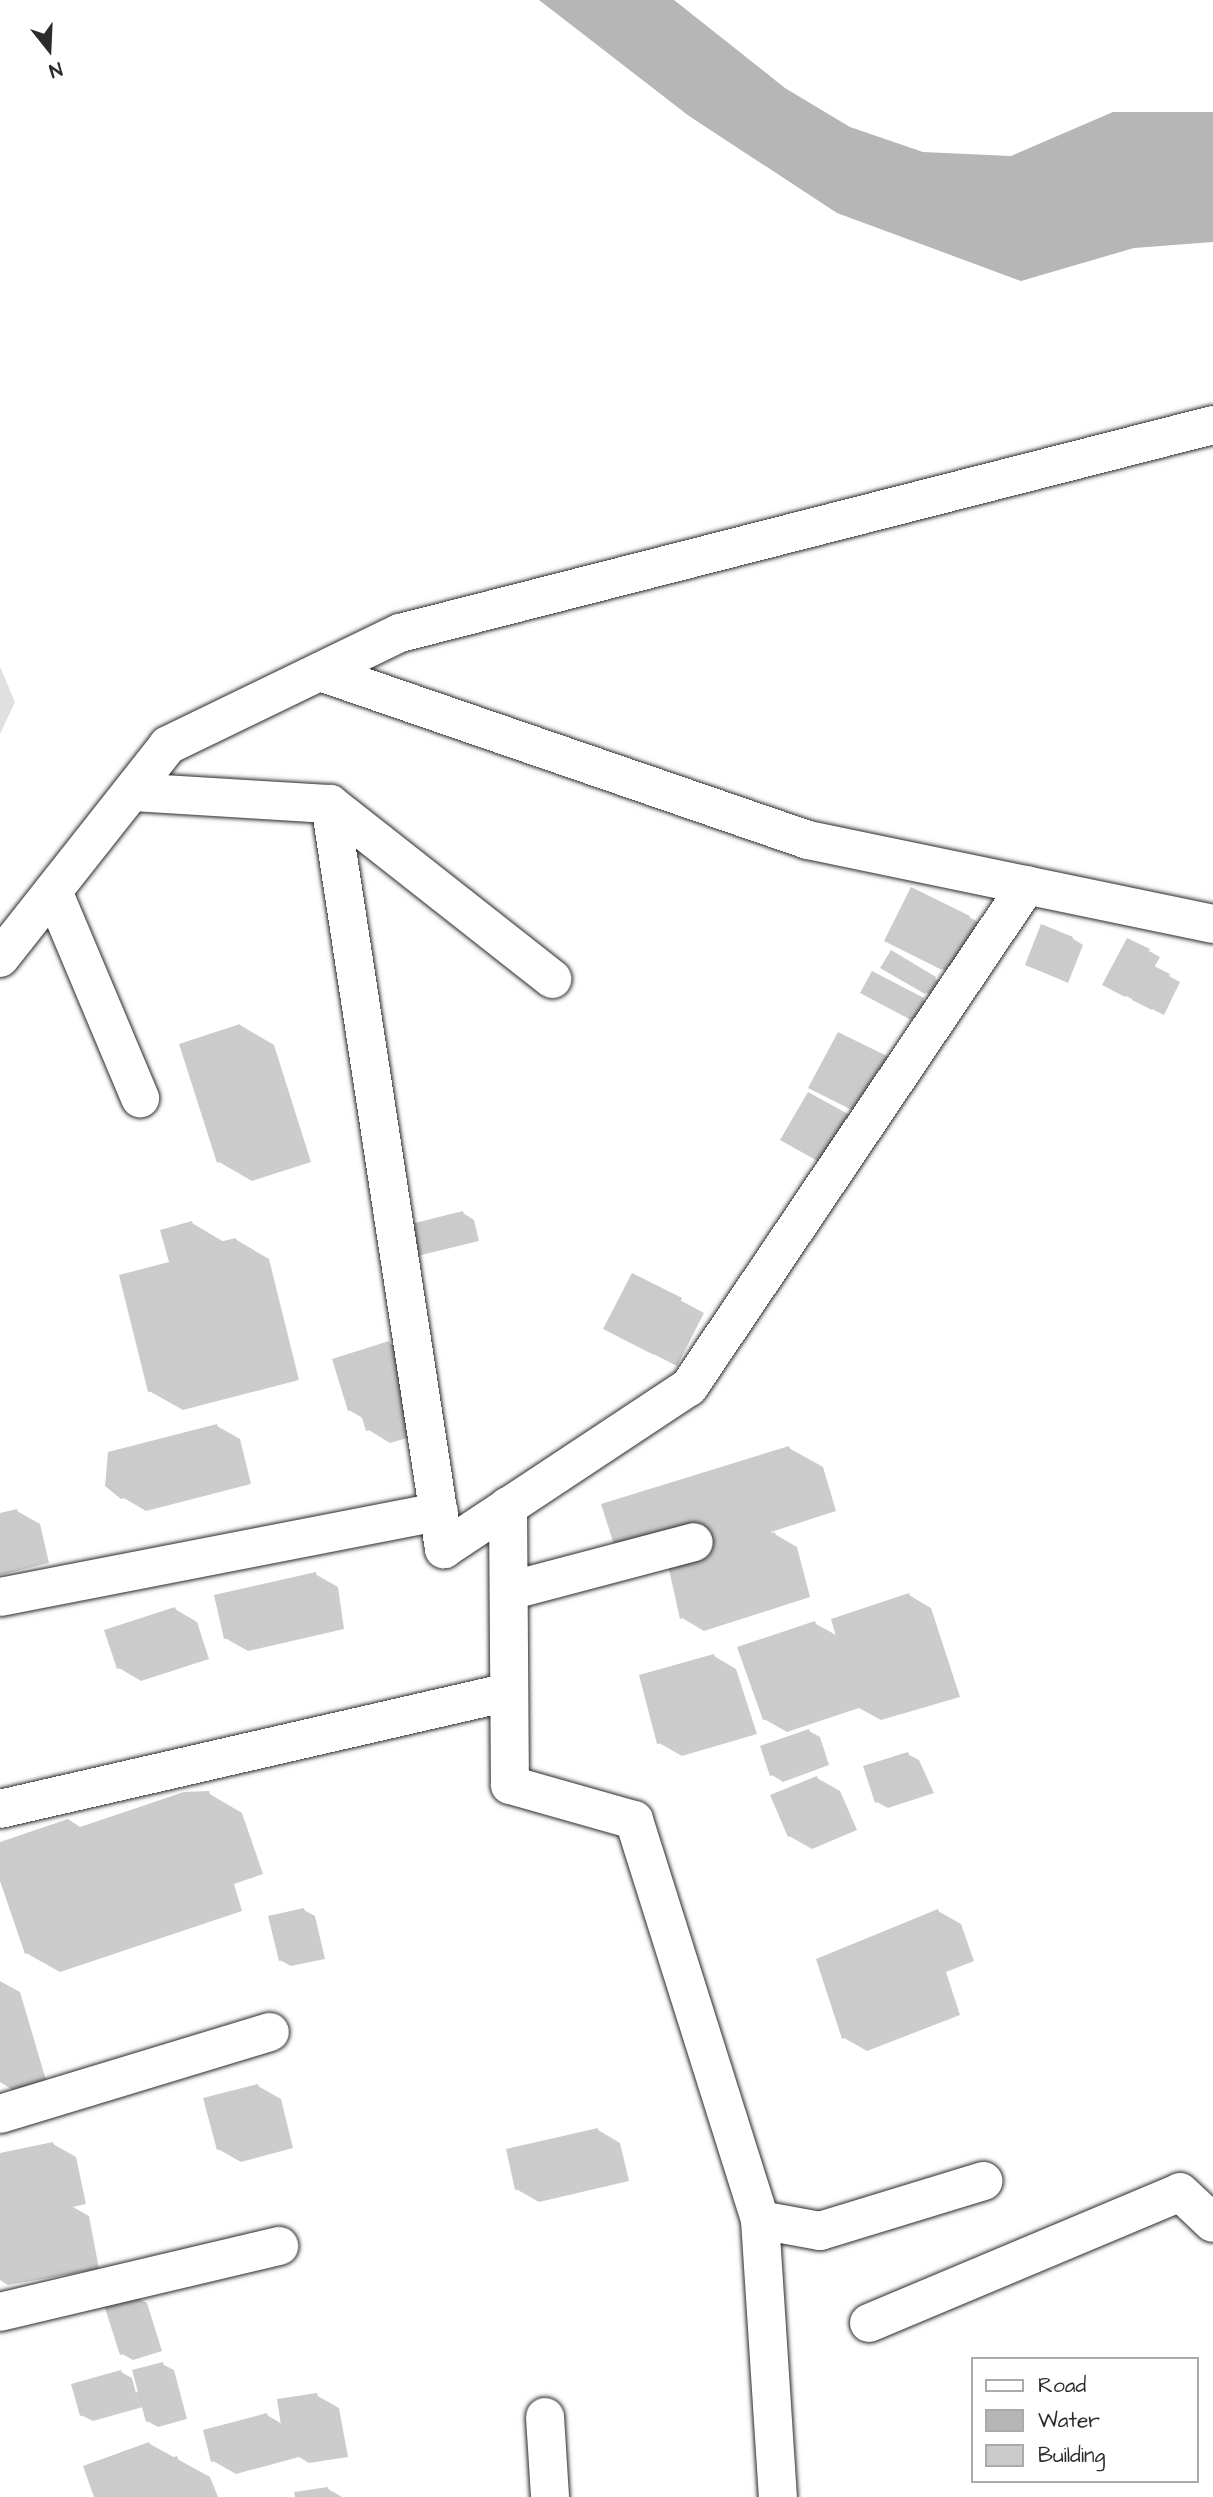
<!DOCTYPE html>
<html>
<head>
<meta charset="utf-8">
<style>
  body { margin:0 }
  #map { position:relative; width:1213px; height:2497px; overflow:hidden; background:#fff; font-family:"Architects Daughter",sans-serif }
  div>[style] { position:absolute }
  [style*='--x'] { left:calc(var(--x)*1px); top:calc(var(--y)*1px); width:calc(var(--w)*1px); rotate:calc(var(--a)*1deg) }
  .green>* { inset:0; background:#e0e0e0 }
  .water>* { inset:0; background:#b6b6b6 }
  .shadow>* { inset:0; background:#0003 }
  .building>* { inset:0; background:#cbcbcb }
  .roads { filter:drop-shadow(0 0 2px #2b2b2b) drop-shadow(0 0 2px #2b2b2b) }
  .minor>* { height:38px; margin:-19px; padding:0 19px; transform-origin:19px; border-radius:19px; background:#fff }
  .highway>* { height:38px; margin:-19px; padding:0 19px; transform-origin:19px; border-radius:19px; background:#fff }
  span { translate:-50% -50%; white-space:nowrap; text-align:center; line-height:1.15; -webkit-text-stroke:7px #fff; paint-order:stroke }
  .legend { position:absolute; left:971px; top:2357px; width:228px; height:126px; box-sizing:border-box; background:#fff; border:2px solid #aaa; margin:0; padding:9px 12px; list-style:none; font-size:21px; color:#2b2b2b }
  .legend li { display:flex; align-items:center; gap:14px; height:35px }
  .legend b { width:35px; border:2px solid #aaa }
  .north { position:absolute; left:14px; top:14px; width:70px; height:70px; -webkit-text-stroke:5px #fff; paint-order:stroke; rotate:162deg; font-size:19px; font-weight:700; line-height:28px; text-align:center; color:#2b2b2b }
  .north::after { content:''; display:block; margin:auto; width:24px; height:32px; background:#2b2b2b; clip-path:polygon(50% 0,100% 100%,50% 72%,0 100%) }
</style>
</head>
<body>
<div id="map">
  <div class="green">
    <div style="clip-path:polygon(0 667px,15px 702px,0 734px)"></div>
  </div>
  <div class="water">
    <div style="clip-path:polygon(539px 0,674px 0,785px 88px,850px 127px,923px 152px,1011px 156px,1113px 112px,1213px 112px,1213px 242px,1134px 248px,1021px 281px,837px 213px,689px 116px)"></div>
  </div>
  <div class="shadow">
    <div style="clip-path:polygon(969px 917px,992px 930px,966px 981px,886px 941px)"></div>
    <div style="clip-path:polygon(1072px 938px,1083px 945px,1068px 983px,1027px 965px)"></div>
    <div style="clip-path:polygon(1149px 951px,1160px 957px,1154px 968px,1180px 982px,1164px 1015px,1116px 991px)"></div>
    <div style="clip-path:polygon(891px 953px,946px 985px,937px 999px,882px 967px)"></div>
    <div style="clip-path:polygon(873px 973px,934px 1006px,924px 1026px,873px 999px)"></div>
    <div style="clip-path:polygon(240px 1025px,274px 1045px,311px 1162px,252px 1181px,219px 1162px)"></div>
    <div style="clip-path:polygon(463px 1213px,474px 1220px,479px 1241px,417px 1256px,406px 1250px)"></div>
    <div style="clip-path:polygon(192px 1223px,224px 1242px,235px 1239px,269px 1259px,299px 1380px,183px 1410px,149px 1391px,171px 1263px)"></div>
    <div style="clip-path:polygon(633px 1275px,704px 1313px,677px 1366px,628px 1341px)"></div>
    <div style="clip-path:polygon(389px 1343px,412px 1356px,434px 1430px,390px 1443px,367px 1429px,364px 1419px,349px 1410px)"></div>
    <div style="clip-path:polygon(217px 1426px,240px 1439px,251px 1484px,146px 1511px,122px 1497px)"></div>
    <div style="clip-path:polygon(789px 1448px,823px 1467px,836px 1511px,771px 1532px,797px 1547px,810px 1597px,704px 1631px,682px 1618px,670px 1564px,617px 1550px)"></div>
    <div style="clip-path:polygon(17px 1511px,40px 1524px,49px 1563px,0 1575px,0 1515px)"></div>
    <div style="clip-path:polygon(315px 1574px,338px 1587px,344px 1629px,248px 1651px,225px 1638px)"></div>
    <div style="clip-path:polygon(909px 1595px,931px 1608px,960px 1697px,881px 1720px,859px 1708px,787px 1732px,764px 1719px,814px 1623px,838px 1636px)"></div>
    <div style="clip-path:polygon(175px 1609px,197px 1622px,209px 1659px,141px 1681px,119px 1668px)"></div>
    <div style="clip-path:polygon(714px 1656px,736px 1669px,757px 1734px,682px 1756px,659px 1743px)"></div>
    <div style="clip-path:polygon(809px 1731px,820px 1737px,829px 1765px,783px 1782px,772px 1775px)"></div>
    <div style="clip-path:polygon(907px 1754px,919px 1760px,934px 1793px,888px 1808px,877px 1802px)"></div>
    <div style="clip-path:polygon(817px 1778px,840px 1791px,857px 1830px,812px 1849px,789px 1836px)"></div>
    <div style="clip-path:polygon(208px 1793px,242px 1813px,263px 1874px,234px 1884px,242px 1911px,60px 1972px,26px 1953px,0 1876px,0 1844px,80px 1828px)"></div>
    <div style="clip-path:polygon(304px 1910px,315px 1916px,325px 1959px,291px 1966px,280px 1960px)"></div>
    <div style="clip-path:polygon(938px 1911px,961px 1924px,974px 1961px,946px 1972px,960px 2015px,867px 2051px,844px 2038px)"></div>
    <div style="clip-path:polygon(0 1981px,20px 1992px,46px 2080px,13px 2090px,0 2082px)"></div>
    <div style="clip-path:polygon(258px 2086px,281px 2099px,293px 2148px,241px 2162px,218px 2149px)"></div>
    <div style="clip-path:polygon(598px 2130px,620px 2143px,629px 2181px,539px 2202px,516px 2189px)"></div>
    <div style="clip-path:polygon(53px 2144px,76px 2157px,86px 2204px,73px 2207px,89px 2216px,99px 2269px,8px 2285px,0 2280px,0 2155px)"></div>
    <div style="clip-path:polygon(136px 2297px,147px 2303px,162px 2351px,133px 2360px,122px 2354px)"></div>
    <div style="clip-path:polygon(162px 2364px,174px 2370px,187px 2419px,158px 2427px,147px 2421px,143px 2407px,93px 2421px,81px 2415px,121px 2372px,132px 2378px,136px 2393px)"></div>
    <div style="clip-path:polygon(316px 2395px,339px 2408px,348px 2457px,309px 2463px,299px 2457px,236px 2474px,213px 2461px,267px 2415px,282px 2424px)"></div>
    <div style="clip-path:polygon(148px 2443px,210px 2477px,218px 2497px,96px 2497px)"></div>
    <div style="clip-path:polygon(328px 2489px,342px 2497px,296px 2497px)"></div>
  </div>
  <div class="building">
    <div style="clip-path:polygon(911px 887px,970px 916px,942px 970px,884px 941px)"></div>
    <div style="clip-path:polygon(1041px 924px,1073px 937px,1057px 978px,1025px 965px)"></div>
    <div style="clip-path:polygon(1127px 938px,1150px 949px,1125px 997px,1102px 985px)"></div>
    <div style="clip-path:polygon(891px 950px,936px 977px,925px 994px,880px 968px)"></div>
    <div style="clip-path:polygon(1150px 964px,1170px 974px,1152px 1010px,1132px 1000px)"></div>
    <div style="clip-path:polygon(872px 971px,924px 998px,913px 1021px,860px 993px)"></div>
    <div style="clip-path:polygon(240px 1024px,279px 1143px,217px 1163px,179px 1044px)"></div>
    <div style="clip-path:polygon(838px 1032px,893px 1059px,864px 1116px,808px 1088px)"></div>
    <div style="clip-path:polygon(808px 1092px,857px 1119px,830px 1168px,780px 1140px)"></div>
    <div style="clip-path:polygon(463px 1211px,469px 1235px,404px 1251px,399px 1227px)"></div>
    <div style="clip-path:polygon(192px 1221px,198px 1247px,236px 1238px,267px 1362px,148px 1392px,119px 1275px,169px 1262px,160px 1230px)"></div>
    <div style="clip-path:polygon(632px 1273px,682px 1298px,654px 1355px,603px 1329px)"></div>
    <div style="clip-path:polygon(389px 1341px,412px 1417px,366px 1431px,359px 1408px,348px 1411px,332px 1359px)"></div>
    <div style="clip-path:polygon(217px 1424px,229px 1471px,121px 1499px,105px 1486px,108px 1452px)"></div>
    <div style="clip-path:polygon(789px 1446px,804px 1493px,616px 1551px,601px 1504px)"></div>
    <div style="clip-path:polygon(17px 1509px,27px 1550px,0 1557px,0 1513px)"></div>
    <div style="clip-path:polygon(775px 1532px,788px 1584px,680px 1619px,668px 1565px)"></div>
    <div style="clip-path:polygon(316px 1572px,322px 1617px,224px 1639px,214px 1595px)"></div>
    <div style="clip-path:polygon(909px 1593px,938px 1684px,857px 1708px,831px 1619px)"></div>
    <div style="clip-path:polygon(175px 1607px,188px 1646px,117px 1669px,104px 1630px)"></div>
    <div style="clip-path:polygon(815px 1621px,838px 1694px,763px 1720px,737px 1647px)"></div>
    <div style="clip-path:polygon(714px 1654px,735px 1721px,657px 1744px,639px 1675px)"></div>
    <div style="clip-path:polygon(809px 1729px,819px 1759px,770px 1776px,760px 1746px)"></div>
    <div style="clip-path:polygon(908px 1752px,925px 1787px,875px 1803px,863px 1766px)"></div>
    <div style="clip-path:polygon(817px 1776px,835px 1817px,788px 1837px,770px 1795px)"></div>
    <div style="clip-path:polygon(209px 1791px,230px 1855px,201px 1865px,210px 1892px,25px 1954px,0 1881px,0 1842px,68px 1819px,80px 1827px,184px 1792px)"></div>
    <div style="clip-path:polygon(304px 1908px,315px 1953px,279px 1961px,268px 1916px)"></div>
    <div style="clip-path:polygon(938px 1909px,952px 1948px,924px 1960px,938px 2002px,842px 2039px,816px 1959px)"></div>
    <div style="clip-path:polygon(0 1989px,24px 2067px,0 2074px)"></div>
    <div style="clip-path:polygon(258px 2084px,271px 2135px,217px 2150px,203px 2098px)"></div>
    <div style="clip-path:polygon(598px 2128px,607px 2169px,515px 2190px,506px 2149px)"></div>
    <div style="clip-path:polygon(53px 2142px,64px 2192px,0 2206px,0 2153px)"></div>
    <div style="clip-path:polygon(66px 2201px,76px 2256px,0 2270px,0 2214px)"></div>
    <div style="clip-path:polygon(136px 2295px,152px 2345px,120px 2355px,104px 2305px)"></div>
    <div style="clip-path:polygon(163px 2362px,177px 2413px,146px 2422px,132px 2370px)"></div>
    <div style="clip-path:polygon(121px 2370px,130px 2402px,80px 2416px,71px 2384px)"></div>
    <div style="clip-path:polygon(317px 2393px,326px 2445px,285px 2451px,277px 2399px)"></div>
    <div style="clip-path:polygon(267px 2413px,275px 2445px,211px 2462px,203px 2430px)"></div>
    <div style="clip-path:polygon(149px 2442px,157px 2463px,177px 2456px,192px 2497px,94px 2497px,83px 2466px)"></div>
    <div style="clip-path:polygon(328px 2487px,330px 2497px,295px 2497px,294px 2492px)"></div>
  </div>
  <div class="roads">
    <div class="minor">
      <div style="--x:320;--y:672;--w:516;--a:19"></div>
      <div style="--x:808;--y:840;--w:414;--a:11.7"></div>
      <div style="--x:132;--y:792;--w:198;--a:3.5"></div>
      <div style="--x:330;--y:804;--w:283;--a:38.2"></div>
      <div style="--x:330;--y:804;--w:754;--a:81.3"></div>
      <div style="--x:444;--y:1549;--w:294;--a:-33.5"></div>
      <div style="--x:689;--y:1387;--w:605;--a:-56.05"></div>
      <div style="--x:53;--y:891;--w:225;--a:67.2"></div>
      <div style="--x:508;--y:1506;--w:279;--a:89.6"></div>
      <div style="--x:510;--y:1785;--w:129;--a:15.8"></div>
      <div style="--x:634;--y:1820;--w:419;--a:72.5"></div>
      <div style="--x:760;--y:2220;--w:278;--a:86.3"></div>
      <div style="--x:509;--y:1591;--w:191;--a:-14.8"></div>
      <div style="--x:0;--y:1597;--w:447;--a:-11"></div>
      <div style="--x:0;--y:1809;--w:522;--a:-12.95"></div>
      <div style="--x:0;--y:2114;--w:282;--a:-16.9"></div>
      <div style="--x:760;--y:2220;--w:61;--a:10.4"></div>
      <div style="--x:820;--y:2231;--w:171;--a:-17"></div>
      <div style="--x:0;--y:2312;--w:287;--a:-13.3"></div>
      <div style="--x:869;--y:2323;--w:337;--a:-22.8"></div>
      <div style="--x:1180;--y:2192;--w:45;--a:43.2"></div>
      <div style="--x:545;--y:2417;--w:80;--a:86.4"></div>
    </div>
    <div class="highway">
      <div style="--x:0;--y:958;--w:271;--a:-51.7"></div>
      <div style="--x:168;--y:745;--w:258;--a:-25.8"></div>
      <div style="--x:400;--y:633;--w:839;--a:-14.35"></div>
    </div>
  </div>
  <ul class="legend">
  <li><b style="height:9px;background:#fff"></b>Road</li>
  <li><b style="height:19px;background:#b6b6b6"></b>Water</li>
  <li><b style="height:19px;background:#cbcbcb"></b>Building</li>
  </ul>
  <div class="north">N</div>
</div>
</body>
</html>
